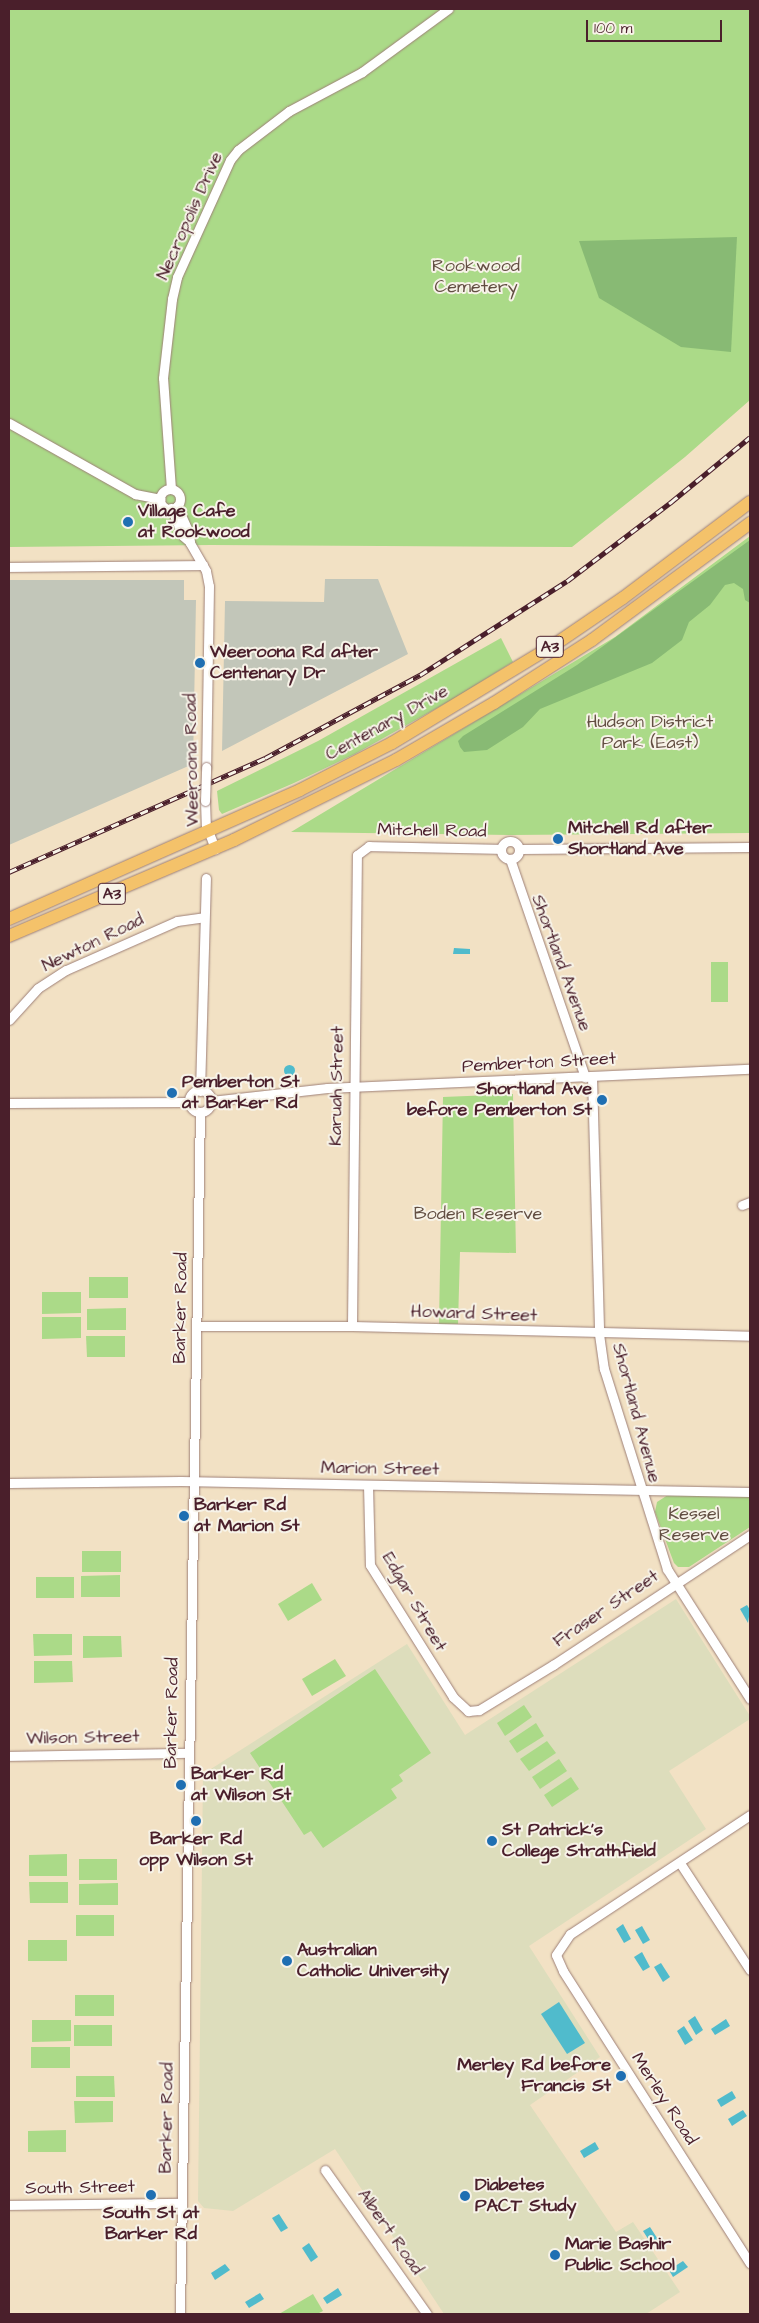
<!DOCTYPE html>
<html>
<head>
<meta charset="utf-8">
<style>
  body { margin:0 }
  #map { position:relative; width:759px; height:2323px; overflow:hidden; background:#f2e1c4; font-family:"Architects Daughter",sans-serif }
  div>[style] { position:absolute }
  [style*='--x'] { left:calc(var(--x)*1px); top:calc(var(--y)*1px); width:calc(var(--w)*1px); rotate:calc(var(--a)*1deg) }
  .built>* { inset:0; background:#ddddbc }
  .industrial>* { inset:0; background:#c2c6b9 }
  .green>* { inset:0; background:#abda88 }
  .forest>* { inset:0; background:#88ba74 }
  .water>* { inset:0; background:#50bbcc }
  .round { border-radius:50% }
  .roads { filter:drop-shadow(0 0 1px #9e8078) drop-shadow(0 0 1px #9e8078) }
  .minor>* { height:9px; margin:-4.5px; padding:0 4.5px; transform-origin:4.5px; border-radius:4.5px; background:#fff }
  .minor>.ring { margin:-4.5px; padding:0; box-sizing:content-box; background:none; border:9px solid #fff; border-radius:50% }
  .highway>* { height:12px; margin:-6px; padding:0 6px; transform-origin:6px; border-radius:6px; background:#f4c26a }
  .rail>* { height:4.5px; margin-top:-2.25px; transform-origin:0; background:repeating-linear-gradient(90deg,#f7f3e8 0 8px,#4a1f2b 0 16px); box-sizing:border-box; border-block:1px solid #4a1f2b }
  .bridges { filter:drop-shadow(0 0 1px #9e8078) drop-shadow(0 0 1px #9e8078) }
  .minor-bridge>* { height:9px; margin:-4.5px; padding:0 4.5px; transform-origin:4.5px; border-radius:4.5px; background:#fff }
  .dots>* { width:14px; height:14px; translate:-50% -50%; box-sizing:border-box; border:2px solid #f7f3e8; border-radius:50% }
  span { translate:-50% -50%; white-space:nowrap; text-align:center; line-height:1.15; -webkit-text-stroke:4px #f7f3e8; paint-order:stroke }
  .shield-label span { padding:1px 4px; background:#f7f3e8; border:1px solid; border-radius:4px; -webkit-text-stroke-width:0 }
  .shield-label { font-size:16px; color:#4a1f2b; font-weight:700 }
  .street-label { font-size:18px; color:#4a1f2b }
  .park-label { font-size:18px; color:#624e42 }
  .poi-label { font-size:18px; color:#4a1f2b; font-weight:700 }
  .left { translate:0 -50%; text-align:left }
  .right { translate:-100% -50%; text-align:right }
  .frame { position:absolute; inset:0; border:10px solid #4a1f2b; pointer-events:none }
  .scale { position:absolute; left:586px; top:20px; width:136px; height:22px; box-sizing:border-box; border:2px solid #4a1f2b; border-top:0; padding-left:6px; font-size:15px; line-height:18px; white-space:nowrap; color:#4a1f2b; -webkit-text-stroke:4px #f7f3e8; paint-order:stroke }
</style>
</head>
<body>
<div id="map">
  <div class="built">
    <div style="clip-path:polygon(676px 1599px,750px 1716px,750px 1719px,669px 1771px,706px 1829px,529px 1946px,600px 2057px,530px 2105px,616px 2232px,633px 2222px,680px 2292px,646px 2314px,444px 2314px,335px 2149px,233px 2211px,204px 2208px,198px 2201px,203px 1774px,407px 1644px,465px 1735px)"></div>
  </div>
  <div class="industrial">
    <div style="clip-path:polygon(325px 579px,378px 579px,408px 654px,222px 751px,225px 601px,324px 602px)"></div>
    <div style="clip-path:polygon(9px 580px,184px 580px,184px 600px,196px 600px,193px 764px,9px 845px)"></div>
  </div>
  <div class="green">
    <div style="clip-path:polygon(9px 9px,750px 9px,750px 400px,685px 457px,572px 547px,211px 545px,9px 547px)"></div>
    <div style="clip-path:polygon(750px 536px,750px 833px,512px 835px,291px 832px,615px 637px)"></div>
    <div style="clip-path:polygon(501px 638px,513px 662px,455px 698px,355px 754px,294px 783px,222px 814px,219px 810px,217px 791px,318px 741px)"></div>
    <div style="clip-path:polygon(711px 962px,728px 962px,728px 1002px,711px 1002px)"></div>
    <div style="clip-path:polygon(513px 1094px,516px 1253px,460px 1252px,458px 1324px,439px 1324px,443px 1097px)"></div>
    <div style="clip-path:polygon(89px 1277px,128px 1277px,128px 1298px,89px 1298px)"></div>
    <div style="clip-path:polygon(42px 1292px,81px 1292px,81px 1313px,42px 1314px)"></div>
    <div style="clip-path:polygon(126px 1308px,126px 1330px,87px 1330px,87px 1309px)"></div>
    <div style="clip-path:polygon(42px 1317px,81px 1317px,81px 1338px,42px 1339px)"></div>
    <div style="clip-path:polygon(86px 1336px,125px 1336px,125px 1357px,87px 1357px)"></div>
    <div style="clip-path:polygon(671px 1493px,750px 1496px,750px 1527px,689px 1567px,678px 1567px,674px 1563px,655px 1512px,657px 1502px)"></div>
    <div style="clip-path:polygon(82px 1551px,121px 1551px,121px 1572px,82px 1572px)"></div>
    <div style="clip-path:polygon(120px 1575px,120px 1597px,81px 1597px,81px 1576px)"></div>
    <div style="clip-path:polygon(36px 1577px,74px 1577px,74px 1598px,36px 1598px)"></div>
    <div style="clip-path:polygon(312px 1583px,322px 1600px,288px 1621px,278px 1604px)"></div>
    <div style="clip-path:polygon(33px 1634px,72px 1634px,72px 1655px,34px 1656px)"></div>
    <div style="clip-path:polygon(83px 1636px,121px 1636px,122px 1657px,83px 1658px)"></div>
    <div style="clip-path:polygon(335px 1659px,346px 1676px,312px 1696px,302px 1679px)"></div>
    <div style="clip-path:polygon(34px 1661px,72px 1661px,73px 1682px,34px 1683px)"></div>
    <div style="clip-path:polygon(375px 1669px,431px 1753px,399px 1775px,403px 1781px,391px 1789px,397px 1798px,323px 1848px,311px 1831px,304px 1835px,250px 1753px)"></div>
    <div style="clip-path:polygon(524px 1705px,532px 1717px,505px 1736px,497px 1723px)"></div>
    <div style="clip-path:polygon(536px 1723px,544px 1736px,517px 1753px,509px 1741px)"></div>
    <div style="clip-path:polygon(547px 1741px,556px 1753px,529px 1771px,520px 1759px)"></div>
    <div style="clip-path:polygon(559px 1759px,567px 1771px,540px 1789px,532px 1777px)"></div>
    <div style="clip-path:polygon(571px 1777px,579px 1789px,552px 1807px,544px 1795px)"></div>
    <div style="clip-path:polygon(67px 1854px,67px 1876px,29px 1876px,29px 1855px)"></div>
    <div style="clip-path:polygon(79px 1859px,117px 1859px,117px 1880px,79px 1880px)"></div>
    <div style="clip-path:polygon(29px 1882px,68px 1882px,68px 1903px,30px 1903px)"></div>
    <div style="clip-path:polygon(118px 1883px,118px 1905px,79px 1905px,79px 1884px)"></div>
    <div style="clip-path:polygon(76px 1915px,114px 1915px,114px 1936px,76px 1936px)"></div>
    <div style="clip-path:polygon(28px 1940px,67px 1940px,67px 1961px,28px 1961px)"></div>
    <div style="clip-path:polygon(75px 1995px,114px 1995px,114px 2016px,75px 2016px)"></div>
    <div style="clip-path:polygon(32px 2020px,71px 2020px,71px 2041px,32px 2042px)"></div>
    <div style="clip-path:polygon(74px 2025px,112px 2025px,112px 2046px,74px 2046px)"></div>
    <div style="clip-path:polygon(31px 2047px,70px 2047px,70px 2068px,31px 2068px)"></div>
    <div style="clip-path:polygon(76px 2076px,114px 2076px,115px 2097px,76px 2097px)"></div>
    <div style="clip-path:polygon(74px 2101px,113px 2101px,113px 2122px,75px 2123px)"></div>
    <div style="clip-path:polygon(66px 2130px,66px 2152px,28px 2152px,28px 2131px)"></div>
    <div style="clip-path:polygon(313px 2294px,323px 2311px,317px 2314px,279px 2314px)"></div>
  </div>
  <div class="forest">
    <div style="clip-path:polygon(737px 237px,731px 352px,681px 347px,599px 298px,579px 241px)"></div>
    <div style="clip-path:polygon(750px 540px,750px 603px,745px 600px,743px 589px,734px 583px,725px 585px,710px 605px,689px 622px,682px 640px,652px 663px,540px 709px,523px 727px,487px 750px,464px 752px,460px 747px,458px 741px,463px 736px,577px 665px)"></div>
  </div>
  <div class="water">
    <div style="clip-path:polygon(454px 948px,470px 949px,470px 954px,453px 954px)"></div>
    <div class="round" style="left:283.5px;top:1064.5px;width:11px;height:11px"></div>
    <div style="clip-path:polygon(747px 1605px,750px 1610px,748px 1623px,740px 1609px)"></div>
    <div style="clip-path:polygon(623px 1924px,631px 1939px,624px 1943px,616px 1929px)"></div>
    <div style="clip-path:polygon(642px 1926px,650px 1940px,643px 1944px,635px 1930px)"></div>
    <div style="clip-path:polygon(642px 1952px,650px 1967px,643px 1971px,634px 1957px)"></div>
    <div style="clip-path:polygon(661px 1963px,670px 1977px,663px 1982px,654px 1967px)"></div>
    <div style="clip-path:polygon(559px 2002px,585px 2043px,567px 2054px,541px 2014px)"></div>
    <div style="clip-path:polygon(695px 2016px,703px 2030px,696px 2035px,688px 2021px)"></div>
    <div style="clip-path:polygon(726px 2019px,730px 2026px,715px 2035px,711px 2029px)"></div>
    <div style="clip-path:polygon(684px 2026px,693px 2040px,685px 2045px,677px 2031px)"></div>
    <div style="clip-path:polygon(732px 2091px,736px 2098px,721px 2107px,717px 2100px)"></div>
    <div style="clip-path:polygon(743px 2110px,747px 2116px,732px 2126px,728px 2119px)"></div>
    <div style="clip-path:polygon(595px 2142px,599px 2149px,584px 2158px,580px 2151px)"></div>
    <div style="clip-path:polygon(279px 2214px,288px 2228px,281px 2232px,272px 2218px)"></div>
    <div style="clip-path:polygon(650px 2227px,659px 2241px,652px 2245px,643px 2231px)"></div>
    <div style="clip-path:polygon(309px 2243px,318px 2257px,311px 2262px,302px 2248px)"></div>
    <div style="clip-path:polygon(683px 2261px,688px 2267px,673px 2277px,669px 2270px)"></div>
    <div style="clip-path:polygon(225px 2264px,230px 2270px,215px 2280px,211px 2273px)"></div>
    <div style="clip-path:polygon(338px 2288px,342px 2295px,327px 2304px,323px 2298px)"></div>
    <div style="clip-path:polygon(260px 2293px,264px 2299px,249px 2308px,245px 2302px)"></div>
  </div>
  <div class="roads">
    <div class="minor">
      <div style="--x:9;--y:423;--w:145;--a:29.4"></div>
      <div style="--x:135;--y:494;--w:26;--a:11"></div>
      <div style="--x:171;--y:489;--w:111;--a:-94.1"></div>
      <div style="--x:163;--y:378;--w:80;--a:-83.5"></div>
      <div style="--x:172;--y:299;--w:23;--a:-77"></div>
      <div style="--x:177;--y:277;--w:128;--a:-65.6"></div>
      <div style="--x:230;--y:160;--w:13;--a:-51"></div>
      <div style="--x:238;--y:150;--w:64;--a:-37.4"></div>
      <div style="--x:289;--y:111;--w:83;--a:-28.1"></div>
      <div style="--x:362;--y:72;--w:107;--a:-36.2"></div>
      <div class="ring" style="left:160px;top:489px;width:11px;height:11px"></div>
      <div style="--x:177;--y:506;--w:30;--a:66"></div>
      <div style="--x:189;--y:533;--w:10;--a:84"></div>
      <div style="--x:190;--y:543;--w:32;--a:60"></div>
      <div style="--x:206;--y:571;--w:15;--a:79"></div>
      <div style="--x:209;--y:586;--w:181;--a:90.9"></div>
      <div style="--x:171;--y:508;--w:30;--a:67"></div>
      <div style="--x:183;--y:536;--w:9;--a:41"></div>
      <div style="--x:9;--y:567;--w:194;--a:-0.6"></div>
      <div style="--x:205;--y:801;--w:24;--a:88"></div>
      <div style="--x:206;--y:825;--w:26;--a:69"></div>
      <div class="ring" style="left:501px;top:841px;width:9px;height:9px"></div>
      <div style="--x:520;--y:849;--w:230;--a:-0.5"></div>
      <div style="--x:510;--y:859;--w:231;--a:71"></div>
      <div style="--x:9;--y:1020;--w:43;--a:-47.8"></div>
      <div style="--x:38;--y:988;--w:33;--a:-33"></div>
      <div style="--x:66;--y:970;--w:121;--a:-23.8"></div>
      <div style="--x:177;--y:921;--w:27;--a:-8"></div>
      <div style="--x:592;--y:1077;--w:257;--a:88.4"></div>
      <div style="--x:599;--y:1334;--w:35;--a:82"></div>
      <div style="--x:604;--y:1369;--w:210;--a:72.5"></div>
      <div style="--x:667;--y:1569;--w:154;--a:57.4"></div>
      <div class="ring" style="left:189px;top:1090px;width:13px;height:13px"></div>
      <div style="--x:200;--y:1091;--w:213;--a:-88.4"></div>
      <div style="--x:211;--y:1101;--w:117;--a:-6.4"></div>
      <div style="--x:327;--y:1088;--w:423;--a:-2.6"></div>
      <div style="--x:9;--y:1103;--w:180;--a:-0.3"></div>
      <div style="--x:742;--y:1205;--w:9;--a:-21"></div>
      <div style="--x:197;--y:1326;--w:155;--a:0"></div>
      <div style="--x:352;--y:1326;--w:398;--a:1.4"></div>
      <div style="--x:352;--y:1326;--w:471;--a:-89.4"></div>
      <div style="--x:357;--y:855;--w:15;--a:-37"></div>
      <div style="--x:369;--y:846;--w:132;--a:1.3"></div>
      <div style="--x:9;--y:1483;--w:172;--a:-0.7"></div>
      <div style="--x:181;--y:1481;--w:569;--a:1.11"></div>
      <div style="--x:368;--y:1485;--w:80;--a:88.6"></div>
      <div style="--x:370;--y:1565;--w:156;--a:57.8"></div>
      <div style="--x:453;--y:1697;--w:21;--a:43"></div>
      <div style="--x:468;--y:1711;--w:11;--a:-5"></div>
      <div style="--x:479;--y:1710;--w:87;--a:-31.3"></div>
      <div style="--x:553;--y:1665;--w:236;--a:-33.4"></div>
      <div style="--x:9;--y:1756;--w:178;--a:-1"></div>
      <div style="--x:750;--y:1815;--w:216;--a:146.5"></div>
      <div style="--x:570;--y:1934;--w:25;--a:124"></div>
      <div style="--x:556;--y:1955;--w:17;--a:66"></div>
      <div style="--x:563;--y:1971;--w:347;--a:57.4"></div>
      <div style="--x:680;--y:1863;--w:128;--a:56.8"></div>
      <div style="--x:325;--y:2170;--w:176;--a:54.7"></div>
      <div style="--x:9;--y:2205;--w:172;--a:-0.7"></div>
      <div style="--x:180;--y:2314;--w:1202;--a:-89.05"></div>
    </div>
    <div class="highway">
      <div style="--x:9;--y:919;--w:318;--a:-23.9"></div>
      <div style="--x:300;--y:790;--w:103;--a:-27.1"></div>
      <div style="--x:392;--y:743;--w:189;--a:-31.2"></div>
      <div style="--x:554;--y:645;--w:83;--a:-34.3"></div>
      <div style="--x:623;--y:598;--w:159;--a:-37.1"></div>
      <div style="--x:9;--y:936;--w:245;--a:-23.1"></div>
      <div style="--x:234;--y:840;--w:181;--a:-26.3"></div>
      <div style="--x:396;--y:760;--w:113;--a:-30.2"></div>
      <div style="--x:494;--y:703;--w:117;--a:-32.7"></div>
      <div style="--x:592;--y:640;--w:197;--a:-36.5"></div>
    </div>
  </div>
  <div class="rail">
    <div style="--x:9;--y:872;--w:280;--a:-24"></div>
    <div style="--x:265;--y:758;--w:176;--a:-28.2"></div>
    <div style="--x:420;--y:675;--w:174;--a:-32.6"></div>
    <div style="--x:567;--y:581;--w:131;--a:-37.2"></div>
    <div style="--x:671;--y:502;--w:102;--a:-39.4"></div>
  </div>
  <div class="bridges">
    <div class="minor-bridge">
      <div style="--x:205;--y:801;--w:34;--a:-88"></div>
    </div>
  </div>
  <div class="dots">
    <div style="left:128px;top:522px;background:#1f6fb2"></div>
    <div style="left:200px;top:663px;background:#1f6fb2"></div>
    <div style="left:558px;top:839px;background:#1f6fb2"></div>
    <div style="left:172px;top:1093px;background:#1f6fb2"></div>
    <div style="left:602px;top:1100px;background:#1f6fb2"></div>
    <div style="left:184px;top:1516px;background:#1f6fb2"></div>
    <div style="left:181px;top:1785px;background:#1f6fb2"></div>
    <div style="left:196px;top:1821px;background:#1f6fb2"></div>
    <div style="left:492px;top:1841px;background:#1f6fb2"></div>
    <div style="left:287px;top:1961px;background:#1f6fb2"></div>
    <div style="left:621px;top:2076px;background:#1f6fb2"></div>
    <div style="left:151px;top:2195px;background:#1f6fb2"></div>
    <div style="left:465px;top:2196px;background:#1f6fb2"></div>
    <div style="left:555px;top:2255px;background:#1f6fb2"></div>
  </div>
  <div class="shield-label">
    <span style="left:550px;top:647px">A3</span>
    <span style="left:112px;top:894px">A3</span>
  </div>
  <div class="street-label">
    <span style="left:190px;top:216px;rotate:-66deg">Necropolis Drive</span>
    <span style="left:387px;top:723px;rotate:-29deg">Centenary Drive</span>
    <span style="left:192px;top:760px;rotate:-91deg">Weeroona Road</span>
    <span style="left:432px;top:831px;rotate:1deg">Mitchell Road</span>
    <span style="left:93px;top:943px;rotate:-26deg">Newton Road</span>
    <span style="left:561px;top:963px;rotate:70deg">Shortland Avenue</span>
    <span style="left:539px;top:1063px;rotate:-3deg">Pemberton Street</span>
    <span style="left:337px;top:1086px;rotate:-89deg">Karuah Street</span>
    <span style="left:181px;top:1308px;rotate:-89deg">Barker Road</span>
    <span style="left:474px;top:1314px;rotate:2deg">Howard Street</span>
    <span style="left:636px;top:1413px;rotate:75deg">Shortland Avenue</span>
    <span style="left:380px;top:1469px;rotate:1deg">Marion Street</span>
    <span style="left:414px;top:1602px;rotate:60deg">Edgar Street</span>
    <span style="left:606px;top:1609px;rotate:-34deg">Fraser Street</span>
    <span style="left:172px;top:1713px;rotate:-89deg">Barker Road</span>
    <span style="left:83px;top:1738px;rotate:-1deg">Wilson Street</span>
    <span style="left:664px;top:2099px;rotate:57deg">Merley Road</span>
    <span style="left:167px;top:2118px;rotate:-89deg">Barker Road</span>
    <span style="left:80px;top:2188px;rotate:-1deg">South Street</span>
    <span style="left:390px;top:2232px;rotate:55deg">Albert Road</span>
  </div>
  <div class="park-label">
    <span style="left:476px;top:277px">Rookwood<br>Cemetery</span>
    <span style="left:650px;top:733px">Hudson District<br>Park (East)</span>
    <span style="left:478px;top:1214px">Boden Reserve</span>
    <span style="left:694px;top:1525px">Kessel<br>Reserve</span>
  </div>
  <div class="poi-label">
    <span class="left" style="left:138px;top:522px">Village Cafe<br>at Rookwood</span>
    <span class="left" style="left:210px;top:663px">Weeroona Rd after<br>Centenary Dr</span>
    <span class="left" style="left:568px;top:839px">Mitchell Rd after<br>Shortland Ave</span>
    <span class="left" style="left:182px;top:1093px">Pemberton St<br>at Barker Rd</span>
    <span class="right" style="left:592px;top:1100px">Shortland Ave<br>before Pemberton St</span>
    <span class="left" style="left:194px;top:1516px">Barker Rd<br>at Marion St</span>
    <span class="left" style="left:191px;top:1785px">Barker Rd<br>at Wilson St</span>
    <span class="left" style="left:502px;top:1841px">St Patrick's<br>College Strathfield</span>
    <span style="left:196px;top:1850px">Barker Rd<br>opp Wilson St</span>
    <span class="left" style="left:297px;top:1961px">Australian<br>Catholic University</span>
    <span class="right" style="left:611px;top:2076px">Merley Rd before<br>Francis St</span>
    <span class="left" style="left:475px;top:2196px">Diabetes<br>PACT Study</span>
    <span style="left:151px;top:2224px">South St at<br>Barker Rd</span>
    <span class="left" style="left:565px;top:2255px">Marie Bashir<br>Public School</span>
  </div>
  <div class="frame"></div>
  <div class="scale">100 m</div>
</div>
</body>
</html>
